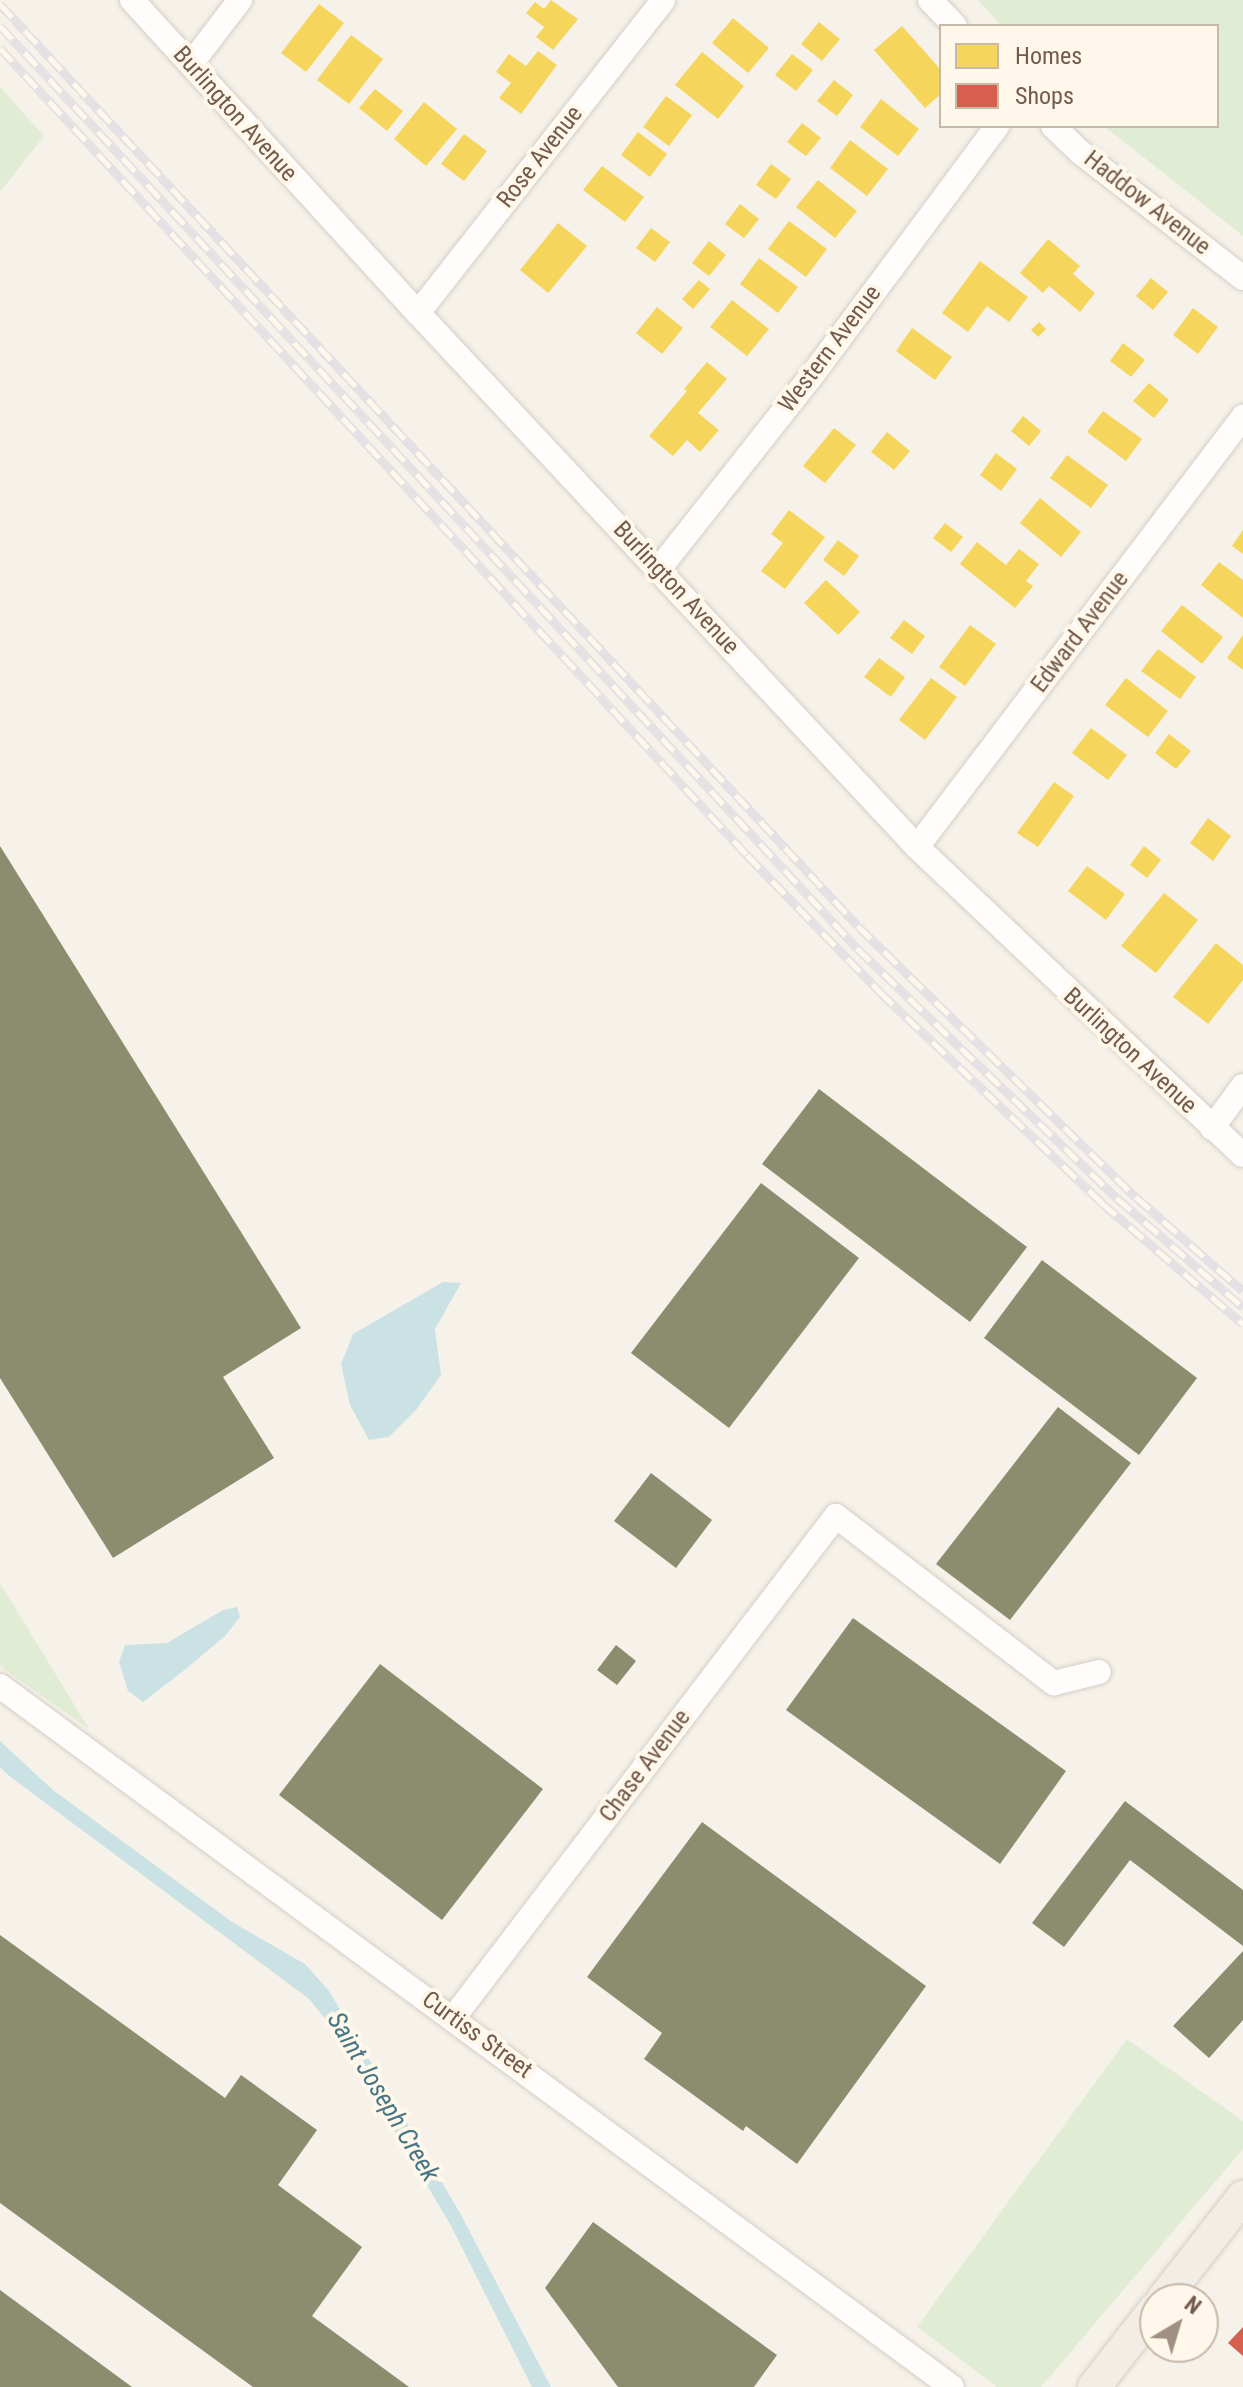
<!DOCTYPE html>
<html>
<head>
<meta charset="utf-8">
<style>
  body { margin:0 }
  #map { position:relative; width:1243px; height:2387px; overflow:hidden; background:#f6f2e9; font-family:"Roboto Condensed",sans-serif }
  div>[style] { position:absolute }
  [style*='--x'] { left:calc(var(--x)*1px); top:calc(var(--y)*1px); width:calc(var(--w)*1px); rotate:calc(var(--a)*1deg) }
  .green>* { inset:0; background:#e1ecd4 }
  .water>* { inset:0; background:#cbe2e5 }
  .homes>* { inset:0; background:#f6d55c }
  .shops>* { inset:0; background:#d6604d }
  .industry>* { inset:0; background:#8c8c6e }
  .roads { filter:drop-shadow(0 0 2px #d4cec6) drop-shadow(0 0 2px #d4cec6) }
  .minor>* { height:24px; margin:-12px; padding:0 12px; transform-origin:12px; border-radius:12px; background:#fefdfc }
  .major>* { height:32px; margin:-16px; padding:0 16px; transform-origin:16px; border-radius:16px; background:#f2eee5 }
  .rail>* { height:9px; margin-top:-4.5px; transform-origin:0; background:repeating-linear-gradient(90deg,#fef7ea 0 18px,#e4e1e4 0 36px); box-sizing:border-box; border-block:2px solid #e4e1e4 }
  span { translate:-50% -50%; white-space:nowrap; text-align:center; line-height:1.15; -webkit-text-stroke:8px #fef7ea; paint-order:stroke }
  .street-label { font-size:24px; color:#725b4b }
  .water-label { font-size:26px; color:#467685; font-style:italic }
  .legend { position:absolute; left:939px; top:24px; width:280px; height:104px; box-sizing:border-box; background:#fef7ea; border:2px solid #c6b9aa; margin:0; padding:10px 14px; list-style:none; font-size:24px; color:#725b4b }
  .legend li { display:flex; align-items:center; gap:16px; height:40px }
  .legend b { width:40px; border:2px solid #c6b9aa }
  .north { position:absolute; left:1139px; top:2283px; width:80px; height:80px; box-sizing:border-box; background:#fef7ea; border:2px solid #c6b9aa; border-radius:50%; rotate:38deg; font-size:22px; font-weight:700; line-height:32px; text-align:center; color:#725b4b }
  .north::after { content:''; display:block; margin:auto; width:28px; height:36px; background:#a09082; clip-path:polygon(50% 0,100% 100%,50% 72%,0 100%) }
</style>
</head>
<body>
<div id="map">
  <div class="green">
    <div style="clip-path:polygon(978px 0,1243px 0,1243px 236px,1104px 126px,1217px 126px,1217px 26px,1002px 26px)"></div>
    <div style="clip-path:polygon(0 87px,44px 136px,0 192px)"></div>
    <div style="clip-path:polygon(0 1583px,89px 1729px,0 1666px)"></div>
    <div style="clip-path:polygon(1127px 2039px,1243px 2121px,1243px 2149px,1041px 2387px,997px 2387px,917px 2327px)"></div>
  </div>
  <div class="water">
    <div style="clip-path:polygon(443px 1282px,461px 1283px,435px 1329px,441px 1375px,416px 1410px,389px 1437px,369px 1440px,350px 1405px,341px 1364px,353px 1334px)"></div>
    <div style="clip-path:polygon(237px 1607px,240px 1617px,225px 1636px,187px 1668px,143px 1702px,128px 1691px,119px 1662px,125px 1645px,167px 1643px,223px 1610px)"></div>
    <div style="clip-path:polygon(0 1741px,53px 1790px,232px 1922px,305px 1964px,329px 1991px,460px 2213px,551px 2387px,532px 2387px,450px 2224px,335px 2031px,309px 1999px,8px 1775px,0 1767px)"></div>
  </div>
  <div class="homes">
    <div style="clip-path:polygon(551px 0,578px 19px,553px 50px,536px 37px,544px 27px,526px 13px,535px 2px,544px 9px)"></div>
    <div style="clip-path:polygon(319px 4px,344px 23px,306px 72px,281px 53px)"></div>
    <div style="clip-path:polygon(733px 18px,769px 48px,748px 73px,712px 43px)"></div>
    <div style="clip-path:polygon(819px 22px,840px 39px,822px 61px,801px 44px)"></div>
    <div style="clip-path:polygon(902px 26px,941px 70px,941px 94px,925px 108px,874px 50px)"></div>
    <div style="clip-path:polygon(351px 35px,383px 59px,349px 104px,317px 80px)"></div>
    <div style="clip-path:polygon(538px 51px,557px 65px,521px 114px,499px 98px,511px 83px,496px 72px,509px 54px,526px 66px)"></div>
    <div style="clip-path:polygon(702px 52px,744px 86px,718px 119px,675px 85px)"></div>
    <div style="clip-path:polygon(792px 54px,813px 70px,796px 91px,775px 75px)"></div>
    <div style="clip-path:polygon(834px 80px,853px 95px,837px 116px,817px 101px)"></div>
    <div style="clip-path:polygon(375px 89px,403px 111px,387px 131px,359px 108px)"></div>
    <div style="clip-path:polygon(666px 96px,692px 115px,669px 146px,643px 127px)"></div>
    <div style="clip-path:polygon(881px 99px,919px 129px,898px 156px,860px 127px)"></div>
    <div style="clip-path:polygon(424px 102px,457px 129px,426px 166px,394px 139px)"></div>
    <div style="clip-path:polygon(802px 123px,821px 138px,806px 156px,787px 142px)"></div>
    <div style="clip-path:polygon(638px 132px,667px 154px,650px 177px,621px 155px)"></div>
    <div style="clip-path:polygon(464px 134px,487px 151px,464px 181px,441px 164px)"></div>
    <div style="clip-path:polygon(850px 140px,888px 169px,867px 196px,830px 168px)"></div>
    <div style="clip-path:polygon(771px 164px,791px 179px,776px 199px,756px 185px)"></div>
    <div style="clip-path:polygon(602px 166px,644px 197px,625px 222px,583px 190px)"></div>
    <div style="clip-path:polygon(818px 180px,857px 211px,835px 238px,796px 207px)"></div>
    <div style="clip-path:polygon(740px 204px,759px 219px,744px 238px,725px 224px)"></div>
    <div style="clip-path:polygon(789px 221px,827px 249px,806px 277px,768px 249px)"></div>
    <div style="clip-path:polygon(558px 223px,587px 246px,548px 293px,520px 270px)"></div>
    <div style="clip-path:polygon(651px 228px,670px 242px,655px 262px,636px 248px)"></div>
    <div style="clip-path:polygon(1048px 239px,1080px 266px,1073px 274px,1095px 293px,1080px 312px,1049px 286px,1043px 293px,1020px 273px)"></div>
    <div style="clip-path:polygon(709px 241px,726px 255px,709px 276px,692px 263px)"></div>
    <div style="clip-path:polygon(759px 258px,798px 287px,778px 313px,740px 284px)"></div>
    <div style="clip-path:polygon(980px 261px,1028px 297px,1009px 322px,987px 306px,968px 332px,942px 313px)"></div>
    <div style="clip-path:polygon(1151px 278px,1168px 292px,1153px 310px,1136px 296px)"></div>
    <div style="clip-path:polygon(699px 280px,710px 289px,693px 309px,682px 299px)"></div>
    <div style="clip-path:polygon(732px 300px,769px 329px,747px 356px,710px 327px)"></div>
    <div style="clip-path:polygon(657px 307px,683px 328px,662px 354px,636px 333px)"></div>
    <div style="clip-path:polygon(1193px 308px,1218px 327px,1198px 354px,1173px 335px)"></div>
    <div style="clip-path:polygon(1039px 322px,1046px 329px,1038px 337px,1031px 330px)"></div>
    <div style="clip-path:polygon(912px 328px,952px 357px,935px 380px,896px 351px)"></div>
    <div style="clip-path:polygon(1123px 343px,1145px 360px,1131px 377px,1110px 361px)"></div>
    <div style="clip-path:polygon(707px 362px,727px 379px,698px 413px,719px 430px,700px 452px,687px 440px,673px 456px,649px 436px,687px 391px,684px 389px)"></div>
    <div style="clip-path:polygon(1149px 383px,1169px 400px,1154px 418px,1133px 401px)"></div>
    <div style="clip-path:polygon(1103px 411px,1142px 439px,1126px 461px,1087px 432px)"></div>
    <div style="clip-path:polygon(1023px 416px,1041px 431px,1029px 446px,1011px 431px)"></div>
    <div style="clip-path:polygon(834px 428px,856px 445px,825px 483px,803px 466px)"></div>
    <div style="clip-path:polygon(887px 432px,910px 451px,894px 470px,871px 452px)"></div>
    <div style="clip-path:polygon(996px 453px,1017px 469px,1001px 491px,980px 475px)"></div>
    <div style="clip-path:polygon(1067px 455px,1108px 485px,1091px 508px,1050px 478px)"></div>
    <div style="clip-path:polygon(1040px 498px,1081px 532px,1061px 557px,1020px 523px)"></div>
    <div style="clip-path:polygon(789px 510px,825px 537px,785px 589px,761px 571px,783px 543px,771px 534px)"></div>
    <div style="clip-path:polygon(945px 523px,963px 537px,951px 552px,933px 538px)"></div>
    <div style="clip-path:polygon(1243px 530px,1243px 554px,1232px 546px)"></div>
    <div style="clip-path:polygon(838px 540px,859px 556px,844px 576px,823px 560px)"></div>
    <div style="clip-path:polygon(977px 542px,1006px 565px,1019px 549px,1039px 564px,1026px 581px,1033px 586px,1015px 608px,960px 564px)"></div>
    <div style="clip-path:polygon(1219px 562px,1243px 580px,1243px 618px,1201px 585px)"></div>
    <div style="clip-path:polygon(826px 580px,860px 612px,838px 635px,804px 603px)"></div>
    <div style="clip-path:polygon(1182px 605px,1223px 637px,1202px 664px,1161px 631px)"></div>
    <div style="clip-path:polygon(904px 620px,925px 636px,912px 654px,890px 638px)"></div>
    <div style="clip-path:polygon(970px 625px,996px 644px,965px 686px,939px 667px)"></div>
    <div style="clip-path:polygon(1243px 635px,1243px 670px,1227px 658px)"></div>
    <div style="clip-path:polygon(1158px 649px,1196px 677px,1180px 699px,1141px 671px)"></div>
    <div style="clip-path:polygon(879px 658px,905px 677px,891px 697px,864px 677px)"></div>
    <div style="clip-path:polygon(931px 678px,957px 697px,925px 740px,899px 720px)"></div>
    <div style="clip-path:polygon(1126px 678px,1168px 711px,1148px 737px,1105px 705px)"></div>
    <div style="clip-path:polygon(1091px 728px,1127px 755px,1108px 780px,1072px 753px)"></div>
    <div style="clip-path:polygon(1169px 734px,1191px 751px,1176px 769px,1155px 753px)"></div>
    <div style="clip-path:polygon(1054px 782px,1074px 796px,1038px 847px,1017px 833px)"></div>
    <div style="clip-path:polygon(1208px 818px,1231px 836px,1213px 861px,1190px 843px)"></div>
    <div style="clip-path:polygon(1144px 846px,1161px 860px,1147px 878px,1130px 865px)"></div>
    <div style="clip-path:polygon(1087px 866px,1125px 894px,1106px 920px,1068px 891px)"></div>
    <div style="clip-path:polygon(1164px 893px,1198px 920px,1156px 973px,1121px 946px)"></div>
    <div style="clip-path:polygon(1216px 943px,1243px 965px,1243px 980px,1208px 1024px,1173px 997px)"></div>
  </div>
  <div class="shops">
    <div style="clip-path:polygon(1243px 2327px,1243px 2356px,1228px 2343px)"></div>
  </div>
  <div class="industry">
    <div style="clip-path:polygon(0 846px,301px 1328px,223px 1377px,274px 1458px,113px 1558px,0 1378px)"></div>
    <div style="clip-path:polygon(819px 1089px,1027px 1247px,970px 1322px,762px 1164px)"></div>
    <div style="clip-path:polygon(761px 1183px,859px 1258px,729px 1428px,631px 1353px)"></div>
    <div style="clip-path:polygon(1042px 1260px,1197px 1378px,1139px 1455px,984px 1338px)"></div>
    <div style="clip-path:polygon(1058px 1407px,1131px 1463px,1010px 1620px,936px 1564px)"></div>
    <div style="clip-path:polygon(651px 1473px,712px 1520px,676px 1568px,614px 1521px)"></div>
    <div style="clip-path:polygon(853px 1618px,1066px 1771px,1000px 1864px,786px 1710px)"></div>
    <div style="clip-path:polygon(616px 1645px,636px 1661px,617px 1685px,597px 1670px)"></div>
    <div style="clip-path:polygon(380px 1664px,543px 1789px,442px 1920px,279px 1795px)"></div>
    <div style="clip-path:polygon(1125px 1801px,1243px 1890px,1243px 1946px,1130px 1860px,1064px 1947px,1032px 1923px)"></div>
    <div style="clip-path:polygon(702px 1822px,926px 1986px,797px 2164px,746px 2126px,743px 2131px,644px 2059px,662px 2033px,587px 1977px)"></div>
    <div style="clip-path:polygon(0 1935px,225px 2098px,241px 2075px,317px 2130px,278px 2185px,362px 2247px,312px 2316px,409px 2387px,253px 2387px,0 2203px)"></div>
    <div style="clip-path:polygon(1243px 1951px,1243px 2020px,1209px 2058px,1173px 2026px)"></div>
    <div style="clip-path:polygon(593px 2222px,777px 2355px,754px 2387px,618px 2387px,545px 2288px)"></div>
    <div style="clip-path:polygon(0 2290px,132px 2387px,0 2387px)"></div>
  </div>
  <div class="roads">
    <div class="minor">
      <div style="--x:132;--y:0;--w:424;--a:47.6"></div>
      <div style="--x:418;--y:313;--w:731;--a:46.94"></div>
      <div style="--x:917;--y:847;--w:448;--a:43.4"></div>
      <div style="--x:930;--y:0;--w:36;--a:46"></div>
      <div style="--x:191;--y:64;--w:81;--a:-52.6"></div>
      <div style="--x:1053;--y:126;--w:37;--a:44"></div>
      <div style="--x:1080;--y:152;--w:206;--a:37.7"></div>
      <div style="--x:418;--y:313;--w:397;--a:-51.9"></div>
      <div style="--x:659;--y:569;--w:243;--a:-51.7"></div>
      <div style="--x:810;--y:378;--w:314;--a:-53.4"></div>
      <div style="--x:917;--y:847;--w:540;--a:-52.83"></div>
      <div style="--x:1212;--y:1128;--w:52;--a:-53.6"></div>
      <div style="--x:0;--y:1686;--w:1182;--a:36.37"></div>
      <div style="--x:454;--y:2017;--w:630;--a:-52.68"></div>
      <div style="--x:836;--y:1516;--w:275;--a:37.5"></div>
      <div style="--x:1054;--y:1683;--w:46;--a:-13.7"></div>
    </div>
    <div class="major">
      <div style="--x:1163;--y:2299;--w:130;--a:-51.9"></div>
      <div style="--x:1094;--y:2387;--w:99;--a:-52"></div>
    </div>
  </div>
  <div class="rail">
    <div style="--x:0;--y:4;--w:1259;--a:47.06"></div>
    <div style="--x:858;--y:926;--w:388;--a:44.3"></div>
    <div style="--x:1136;--y:1197;--w:142;--a:41.3"></div>
    <div style="--x:0;--y:26;--w:1259;--a:47.09"></div>
    <div style="--x:857;--y:948;--w:361;--a:43.9"></div>
    <div style="--x:1117;--y:1198;--w:167;--a:40.9"></div>
    <div style="--x:0;--y:48;--w:1100;--a:47.21"></div>
    <div style="--x:747;--y:855;--w:191;--a:45.8"></div>
    <div style="--x:880;--y:992;--w:306;--a:43.5"></div>
    <div style="--x:1102;--y:1203;--w:186;--a:40.6"></div>
  </div>
  <div class="street-label">
    <span style="left:235px;top:114px;rotate:48deg">Burlington Avenue</span>
    <span style="left:540px;top:157px;rotate:-52deg">Rose Avenue</span>
    <span style="left:1147px;top:203px;rotate:38deg">Haddow Avenue</span>
    <span style="left:830px;top:349px;rotate:-53deg">Western Avenue</span>
    <span style="left:676px;top:588px;rotate:47deg">Burlington Avenue</span>
    <span style="left:1080px;top:632px;rotate:-53deg">Edward Avenue</span>
    <span style="left:1130px;top:1051px;rotate:43deg">Burlington Avenue</span>
    <span style="left:645px;top:1766px;rotate:-53deg">Chase Avenue</span>
    <span style="left:477px;top:2035px;rotate:36deg">Curtiss Street</span>
  </div>
  <div class="water-label">
    <span style="left:383px;top:2097px;rotate:59deg">Saint Joseph Creek</span>
  </div>
  <ul class="legend">
  <li><b style="height:22px;background:#f6d55c"></b>Homes</li>
  <li><b style="height:22px;background:#d6604d"></b>Shops</li>
  </ul>
  <div class="north">N</div>
</div>
</body>
</html>
